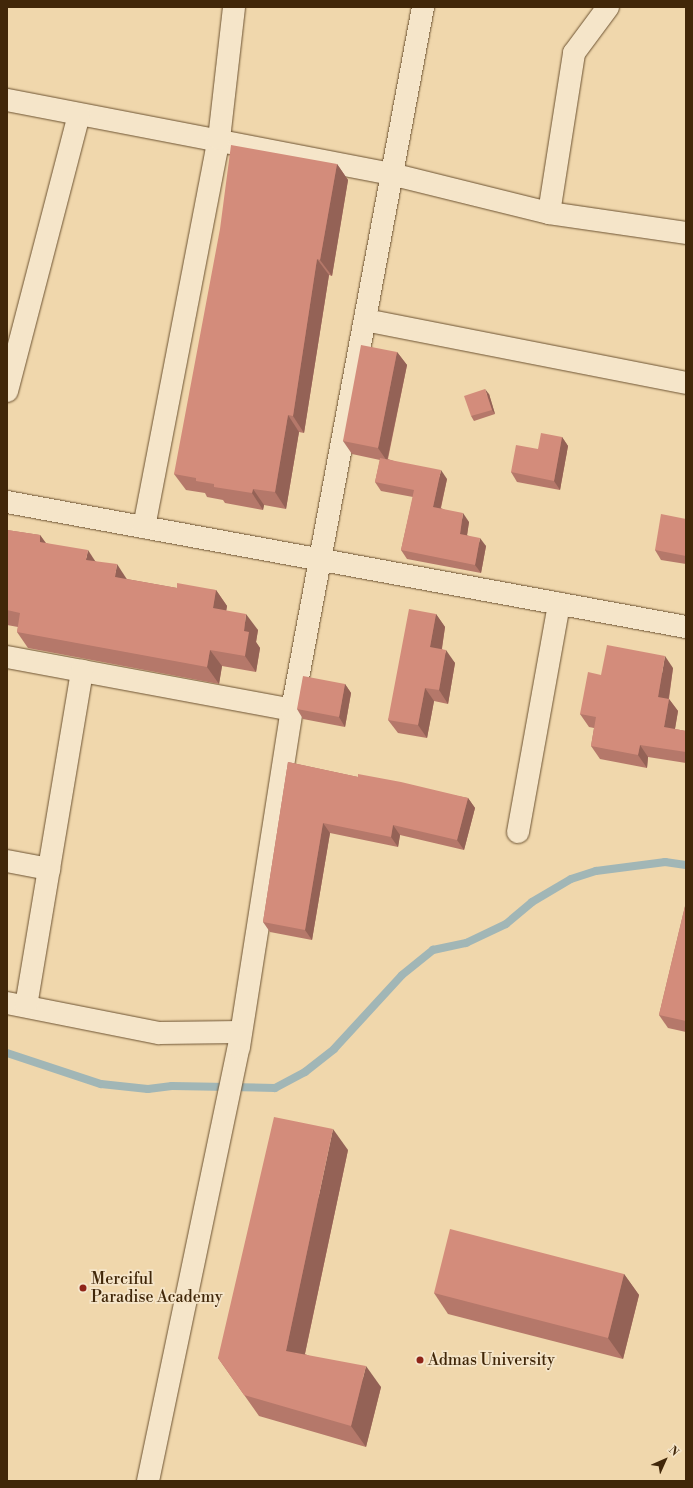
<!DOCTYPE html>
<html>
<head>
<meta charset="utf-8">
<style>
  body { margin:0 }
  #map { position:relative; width:693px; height:1488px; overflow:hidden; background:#f0d7ac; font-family:"Libre Bodoni",serif }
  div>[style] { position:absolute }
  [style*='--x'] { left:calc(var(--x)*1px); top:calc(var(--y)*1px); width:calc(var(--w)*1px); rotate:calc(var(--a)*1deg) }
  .stream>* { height:8px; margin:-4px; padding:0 4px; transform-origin:4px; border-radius:4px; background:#a1b6b6 }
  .roads { filter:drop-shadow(0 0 1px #6d5332) drop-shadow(0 0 1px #6d5332) }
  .minor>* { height:22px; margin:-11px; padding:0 11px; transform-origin:11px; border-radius:11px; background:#f5e5c9 }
  .tertiary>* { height:22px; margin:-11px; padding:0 11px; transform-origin:11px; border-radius:11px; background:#f5e5c9 }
  .wall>* { inset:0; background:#b5786a }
  .shaded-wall>* { inset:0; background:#946256 }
  .building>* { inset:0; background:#d38c7b }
  .dots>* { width:11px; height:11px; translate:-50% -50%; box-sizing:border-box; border:2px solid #f5e5c9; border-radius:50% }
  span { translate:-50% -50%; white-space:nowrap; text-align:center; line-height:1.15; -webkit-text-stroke:3.5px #f5e5c9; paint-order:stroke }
  .poi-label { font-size:16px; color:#412709 }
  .left { translate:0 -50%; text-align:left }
  .frame { position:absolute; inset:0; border:8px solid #412709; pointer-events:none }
  .north { position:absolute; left:645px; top:1440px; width:40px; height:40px; -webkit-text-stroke:3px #f5e5c9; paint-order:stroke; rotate:45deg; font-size:11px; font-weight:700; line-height:16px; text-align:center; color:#412709 }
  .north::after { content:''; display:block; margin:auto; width:14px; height:18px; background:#412709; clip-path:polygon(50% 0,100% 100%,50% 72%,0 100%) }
</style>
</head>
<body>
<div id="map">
  <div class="stream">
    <div style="--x:7;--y:1053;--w:99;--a:18.3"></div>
    <div style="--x:101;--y:1084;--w:47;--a:6.1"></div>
    <div style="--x:148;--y:1089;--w:24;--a:-7"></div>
    <div style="--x:172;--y:1086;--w:103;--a:1.1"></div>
    <div style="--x:275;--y:1088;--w:34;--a:-28"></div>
    <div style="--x:305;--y:1072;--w:37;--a:-38"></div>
    <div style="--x:334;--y:1049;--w:100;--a:-47.4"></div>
    <div style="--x:402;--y:975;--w:40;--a:-39"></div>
    <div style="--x:433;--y:950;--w:34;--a:-12"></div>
    <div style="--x:466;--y:943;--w:44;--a:-25.4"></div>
    <div style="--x:506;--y:924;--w:34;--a:-40"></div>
    <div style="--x:532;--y:902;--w:45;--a:-30.5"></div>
    <div style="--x:571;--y:879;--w:26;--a:-18"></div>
    <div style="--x:596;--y:871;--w:70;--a:-7.4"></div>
    <div style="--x:665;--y:862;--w:21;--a:8"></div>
  </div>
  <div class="roads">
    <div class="minor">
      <div style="--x:7;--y:100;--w:391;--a:10.9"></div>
      <div style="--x:391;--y:174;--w:163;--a:13.9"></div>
      <div style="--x:549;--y:213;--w:138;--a:8.3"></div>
      <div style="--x:549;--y:213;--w:162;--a:-81.1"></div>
      <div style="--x:574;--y:53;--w:57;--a:-53.5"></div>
      <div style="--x:365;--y:320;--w:327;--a:11.1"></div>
      <div style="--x:7;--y:391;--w:285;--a:-75.4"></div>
      <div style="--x:7;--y:502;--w:690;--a:10.43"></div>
      <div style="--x:144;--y:527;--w:395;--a:-79.1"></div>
      <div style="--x:219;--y:139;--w:133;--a:-83.5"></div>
      <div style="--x:7;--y:657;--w:290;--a:10.5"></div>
      <div style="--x:518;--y:832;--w:232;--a:-79.8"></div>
      <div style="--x:7;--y:861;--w:43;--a:10.8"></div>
      <div style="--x:7;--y:1003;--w:155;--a:11.2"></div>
      <div style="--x:159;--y:1033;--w:81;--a:-0.7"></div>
      <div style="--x:26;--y:1006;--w:340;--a:-80.5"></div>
    </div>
    <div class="tertiary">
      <div style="--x:148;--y:1481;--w:443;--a:-78.2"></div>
      <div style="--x:239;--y:1047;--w:341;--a:-81.1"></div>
      <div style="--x:292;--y:710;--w:715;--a:-79.44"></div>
    </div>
  </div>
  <div class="wall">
    <div style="clip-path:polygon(337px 164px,348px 180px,332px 276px,329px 275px,304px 433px,299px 432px,286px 509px,264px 505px,263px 510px,225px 503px,223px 500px,207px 497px,205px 493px,186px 490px,174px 474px)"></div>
    <div style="clip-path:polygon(397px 352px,407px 365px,388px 459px,447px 479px,441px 508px,469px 522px,467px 535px,486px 546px,481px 573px,407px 559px,401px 550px,413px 497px,381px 491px,375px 482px,380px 460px,352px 454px,343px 441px)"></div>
    <div style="clip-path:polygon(489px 394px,495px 414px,474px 421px,471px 416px)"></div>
    <div style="clip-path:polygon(562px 437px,568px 446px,560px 490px,517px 482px,511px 472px,538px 449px)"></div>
    <div style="clip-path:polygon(686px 519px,686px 564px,661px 560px,655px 550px)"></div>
    <div style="clip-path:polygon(7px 530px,40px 535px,46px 543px,95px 561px,127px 579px,177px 588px,216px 590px,227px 606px,226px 611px,258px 630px,256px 642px,260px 648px,256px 672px,222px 666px,219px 684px,28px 648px,17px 632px,18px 627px,7px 625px)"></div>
    <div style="clip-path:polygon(436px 614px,445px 627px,442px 649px,455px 663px,448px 704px,434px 701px,427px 738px,398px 733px,388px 720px)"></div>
    <div style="clip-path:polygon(673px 668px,669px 699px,678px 711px,675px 729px,686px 731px,686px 763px,648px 757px,647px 768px,600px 759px,591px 746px,594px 728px,589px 727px,580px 714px)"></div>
    <div style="clip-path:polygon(345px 684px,351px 693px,345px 727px,303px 719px,297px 709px)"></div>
    <div style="clip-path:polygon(288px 762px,358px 777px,468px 798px,475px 808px,464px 850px,400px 835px,398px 847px,330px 833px,312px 940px,270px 932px,263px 922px)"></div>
    <div style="clip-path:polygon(686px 902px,686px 1032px,668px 1028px,659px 1015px)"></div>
    <div style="clip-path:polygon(348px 1150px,305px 1354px,381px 1387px,366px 1447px,259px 1416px,218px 1358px)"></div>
    <div style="clip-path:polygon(624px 1274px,639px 1295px,623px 1359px,448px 1314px,434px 1293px)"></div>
  </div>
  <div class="shaded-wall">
    <div style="clip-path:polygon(337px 164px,348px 180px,332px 276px,320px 260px)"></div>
    <div style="clip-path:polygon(317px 259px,329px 275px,304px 433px,293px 416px)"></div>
    <div style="clip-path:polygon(397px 352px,407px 365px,387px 461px,378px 448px)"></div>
    <div style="clip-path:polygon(485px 389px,489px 394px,495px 414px,492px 410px)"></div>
    <div style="clip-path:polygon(288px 415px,299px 432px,286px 509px,275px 492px)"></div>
    <div style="clip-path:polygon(562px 437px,568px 446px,560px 490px,554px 481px)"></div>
    <div style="clip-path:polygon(441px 470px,447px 479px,439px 515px,433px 507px)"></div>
    <div style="clip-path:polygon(253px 489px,264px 505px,263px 510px,252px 493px)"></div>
    <div style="clip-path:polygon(463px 513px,469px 522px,466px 542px,460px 534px)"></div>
    <div style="clip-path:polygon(40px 535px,52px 552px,40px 542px)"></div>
    <div style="clip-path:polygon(480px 538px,486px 546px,481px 573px,475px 565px)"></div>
    <div style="clip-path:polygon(88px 550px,99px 567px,86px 560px)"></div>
    <div style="clip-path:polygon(117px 564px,128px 581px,115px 577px)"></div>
    <div style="clip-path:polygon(216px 590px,227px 606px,224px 625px,213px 608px)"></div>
    <div style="clip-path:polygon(246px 614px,258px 630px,256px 642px,260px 648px,256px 672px,245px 656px,244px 631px)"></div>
    <div style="clip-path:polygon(436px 614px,445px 627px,440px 660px,430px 647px)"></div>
    <div style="clip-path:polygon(210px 650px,222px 666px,219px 684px,207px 667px)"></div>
    <div style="clip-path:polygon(446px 650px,455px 663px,448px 704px,439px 690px)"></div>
    <div style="clip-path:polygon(665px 656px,673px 668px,667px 709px,658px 697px)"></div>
    <div style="clip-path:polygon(345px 684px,351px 693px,345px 727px,339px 717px)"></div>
    <div style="clip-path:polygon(425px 688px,434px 701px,427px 738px,418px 725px)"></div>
    <div style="clip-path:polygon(669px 699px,678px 711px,673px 740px,664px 727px)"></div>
    <div style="clip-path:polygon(640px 745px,648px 757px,647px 768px,638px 755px)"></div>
    <div style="clip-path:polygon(468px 798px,475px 808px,464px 850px,457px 840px)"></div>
    <div style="clip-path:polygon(323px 823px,330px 833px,312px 940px,305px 930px)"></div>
    <div style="clip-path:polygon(393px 825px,400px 835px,398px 847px,391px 837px)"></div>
    <div style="clip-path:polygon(333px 1129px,348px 1150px,301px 1372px,286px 1351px)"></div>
    <div style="clip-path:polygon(624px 1274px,639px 1295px,623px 1359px,608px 1338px)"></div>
    <div style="clip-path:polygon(366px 1366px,381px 1387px,366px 1447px,351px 1426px)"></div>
  </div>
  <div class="building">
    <div style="clip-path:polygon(231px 145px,337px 164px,320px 260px,317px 259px,293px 416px,288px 415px,275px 492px,253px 489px,252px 493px,214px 487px,214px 484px,196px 481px,196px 478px,174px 474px,220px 229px)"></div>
    <div style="clip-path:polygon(361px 345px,397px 352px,378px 448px,343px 441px)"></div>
    <div style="clip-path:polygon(485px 389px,492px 410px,471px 416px,464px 396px)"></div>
    <div style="clip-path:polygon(541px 433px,562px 437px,554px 481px,511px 472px,516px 445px,538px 449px)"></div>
    <div style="clip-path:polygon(380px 458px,441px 470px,433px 507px,463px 513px,460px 534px,480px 538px,475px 565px,401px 550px,414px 490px,375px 482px)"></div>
    <div style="clip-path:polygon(661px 514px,686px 519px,686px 556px,655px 550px)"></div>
    <div style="clip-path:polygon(7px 530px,40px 535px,40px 542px,88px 550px,86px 560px,117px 564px,115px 577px,177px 588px,177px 583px,216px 590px,213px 608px,246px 614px,244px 631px,249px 632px,245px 656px,210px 650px,207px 667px,17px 632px,20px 613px,7px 610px)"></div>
    <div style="clip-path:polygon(409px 609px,436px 614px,430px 647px,446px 650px,439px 690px,425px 688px,418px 725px,388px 720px)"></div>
    <div style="clip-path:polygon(607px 645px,665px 656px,658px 697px,669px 699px,664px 727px,686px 731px,686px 752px,640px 745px,638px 755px,591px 746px,596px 717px,580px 714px,588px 672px,601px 675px)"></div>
    <div style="clip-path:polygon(303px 676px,345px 684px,339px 717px,297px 709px)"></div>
    <div style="clip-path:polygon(288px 762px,358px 777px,358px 774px,401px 782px,468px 798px,457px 840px,393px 825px,391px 837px,323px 823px,305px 930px,263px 922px)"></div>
    <div style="clip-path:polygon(686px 902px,686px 1021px,659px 1015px)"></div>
    <div style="clip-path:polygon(274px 1117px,333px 1129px,286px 1351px,366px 1366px,351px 1426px,244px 1395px,218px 1358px)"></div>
    <div style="clip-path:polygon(450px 1229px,624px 1274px,608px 1338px,434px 1293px)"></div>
  </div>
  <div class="dots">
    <div style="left:83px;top:1288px;background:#8f2418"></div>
    <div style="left:420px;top:1360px;background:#8f2418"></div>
  </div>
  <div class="poi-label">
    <span class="left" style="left:91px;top:1288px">Merciful<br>Paradise Academy</span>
    <span class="left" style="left:428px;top:1360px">Admas University</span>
  </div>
  <div class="frame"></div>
  <div class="north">N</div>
</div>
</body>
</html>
